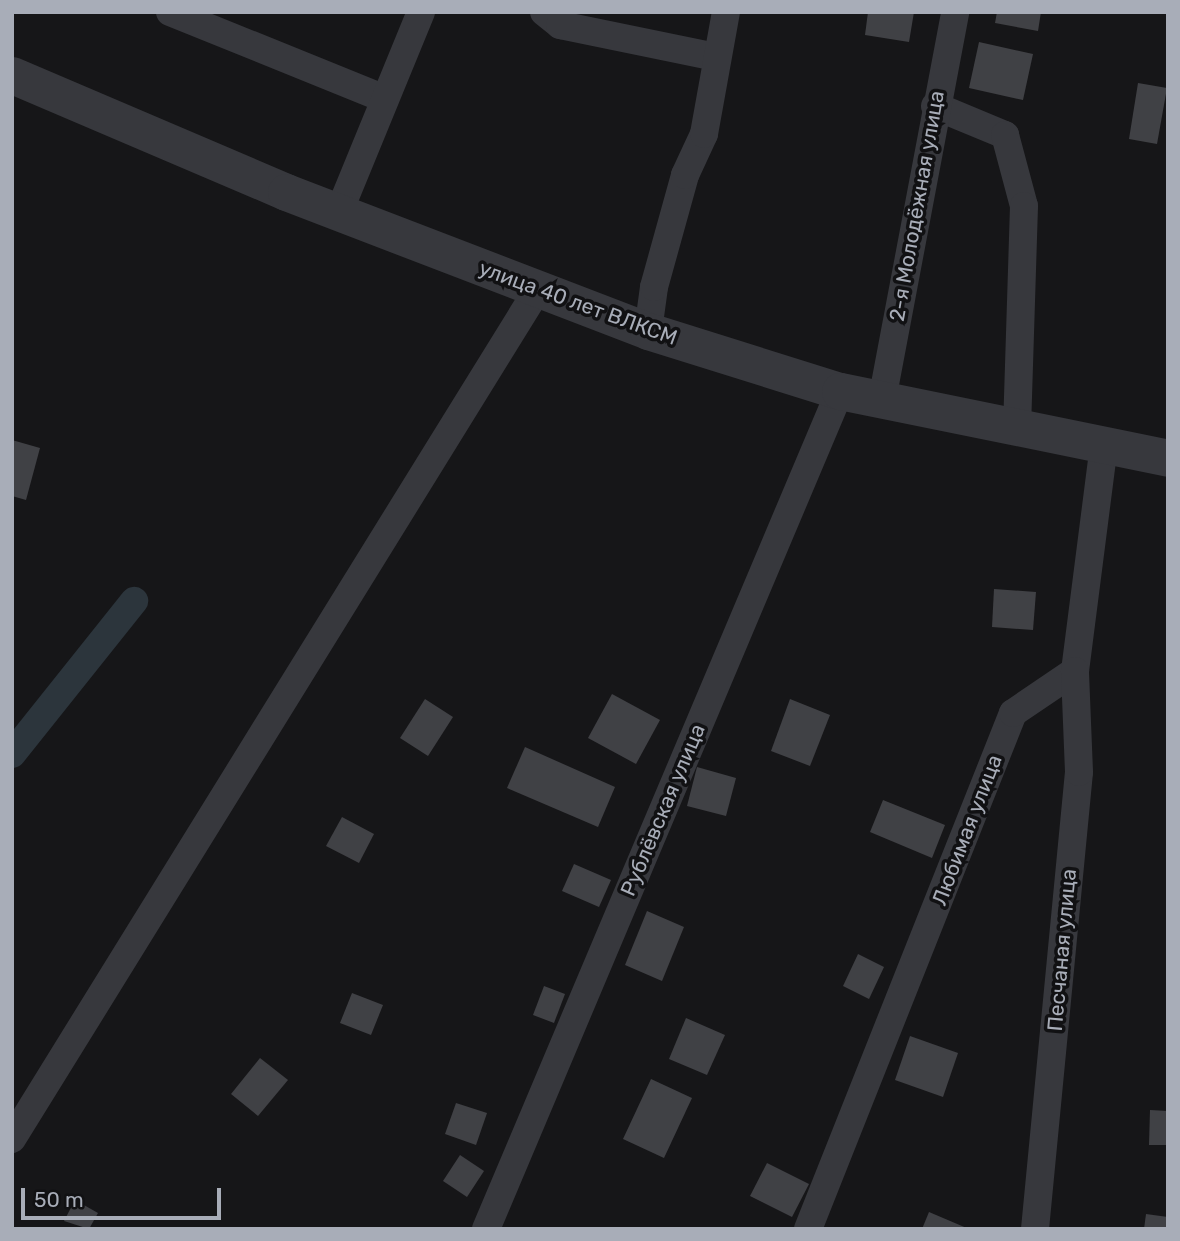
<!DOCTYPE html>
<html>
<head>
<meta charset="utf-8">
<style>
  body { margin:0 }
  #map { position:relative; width:1180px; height:1241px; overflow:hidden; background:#161618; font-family:Rubik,sans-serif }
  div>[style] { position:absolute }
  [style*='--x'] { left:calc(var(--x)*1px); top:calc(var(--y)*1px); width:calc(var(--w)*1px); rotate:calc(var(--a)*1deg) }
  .canal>* { height:28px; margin:-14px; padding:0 14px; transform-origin:14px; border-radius:14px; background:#2c353c }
  .building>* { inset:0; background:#404145 }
  .minor>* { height:28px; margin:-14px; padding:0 14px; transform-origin:14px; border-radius:14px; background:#37383d }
  .tertiary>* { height:37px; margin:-18.5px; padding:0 18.5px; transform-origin:18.5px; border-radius:18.5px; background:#37383d }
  span { translate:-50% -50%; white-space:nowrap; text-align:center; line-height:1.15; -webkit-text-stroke:7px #111113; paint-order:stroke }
  .street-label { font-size:21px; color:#a8adb8 }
  .frame { position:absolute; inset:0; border:14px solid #a8adb8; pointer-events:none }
  .scale { position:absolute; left:21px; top:1188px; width:200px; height:32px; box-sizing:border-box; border:4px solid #a8adb8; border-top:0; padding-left:9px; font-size:21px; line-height:24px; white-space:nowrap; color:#a8adb8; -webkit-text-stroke:5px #111113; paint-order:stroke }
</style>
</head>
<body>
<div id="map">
  <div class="canal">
    <div style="--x:12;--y:754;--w:196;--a:-51.4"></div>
  </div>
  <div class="building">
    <div style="clip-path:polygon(868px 12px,914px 12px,909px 42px,865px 35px)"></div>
    <div style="clip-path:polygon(997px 12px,1041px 12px,1038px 31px,995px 23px)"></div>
    <div style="clip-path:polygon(979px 42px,1033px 54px,1023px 100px,969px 88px)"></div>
    <div style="clip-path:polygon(1138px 83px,1167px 88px,1157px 144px,1129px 139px)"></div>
    <div style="clip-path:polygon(12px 440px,40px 448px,26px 500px,12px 496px)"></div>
    <div style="clip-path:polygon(994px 589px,1036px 592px,1033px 630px,992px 627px)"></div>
    <div style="clip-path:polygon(612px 694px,660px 720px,636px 764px,588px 738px)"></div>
    <div style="clip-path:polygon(425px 699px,453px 717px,428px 756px,400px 738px)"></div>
    <div style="clip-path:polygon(790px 699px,830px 715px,810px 766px,771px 751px)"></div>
    <div style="clip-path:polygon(525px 747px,615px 787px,598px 827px,507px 788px)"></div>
    <div style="clip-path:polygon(697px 767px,736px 778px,726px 816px,687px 806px)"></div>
    <div style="clip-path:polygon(883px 800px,945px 825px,932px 858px,870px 832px)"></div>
    <div style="clip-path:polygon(342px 817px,374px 834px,359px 863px,326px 846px)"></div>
    <div style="clip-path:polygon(574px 864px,611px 880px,599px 907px,562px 891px)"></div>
    <div style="clip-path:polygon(647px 911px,684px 927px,662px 981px,625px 965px)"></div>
    <div style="clip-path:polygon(858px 954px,884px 967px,869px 999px,843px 986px)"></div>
    <div style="clip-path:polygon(544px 986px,565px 994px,554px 1023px,533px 1015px)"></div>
    <div style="clip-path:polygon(352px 993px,383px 1005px,371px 1035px,340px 1023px)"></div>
    <div style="clip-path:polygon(686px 1018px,725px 1035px,707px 1075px,669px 1059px)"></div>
    <div style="clip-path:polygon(910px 1036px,958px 1053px,943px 1097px,895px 1080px)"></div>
    <div style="clip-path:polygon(260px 1058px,288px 1080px,258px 1116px,231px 1094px)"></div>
    <div style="clip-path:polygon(651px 1079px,692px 1098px,664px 1158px,623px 1139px)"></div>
    <div style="clip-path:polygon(456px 1103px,487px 1113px,476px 1145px,445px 1134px)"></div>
    <div style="clip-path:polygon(1150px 1110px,1168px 1111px,1168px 1145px,1149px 1145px)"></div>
    <div style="clip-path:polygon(460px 1155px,484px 1171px,467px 1197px,443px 1181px)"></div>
    <div style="clip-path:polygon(767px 1163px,809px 1184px,792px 1217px,750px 1196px)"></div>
    <div style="clip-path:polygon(75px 1200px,98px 1213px,89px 1229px,64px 1221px)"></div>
    <div style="clip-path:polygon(929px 1212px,969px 1229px,922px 1229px)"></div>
    <div style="clip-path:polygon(1146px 1214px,1168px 1217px,1168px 1229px,1144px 1229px)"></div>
  </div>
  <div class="minor">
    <div style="--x:170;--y:12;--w:230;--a:22"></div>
    <div style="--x:544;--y:12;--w:21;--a:39"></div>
    <div style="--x:560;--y:25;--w:159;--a:11.6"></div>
    <div style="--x:935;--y:106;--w:76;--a:22.5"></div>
    <div style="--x:1005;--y:135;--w:73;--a:75"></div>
    <div style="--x:1024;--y:206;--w:221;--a:91.8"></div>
    <div style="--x:339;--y:212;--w:216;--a:-67.7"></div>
    <div style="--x:648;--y:331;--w:44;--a:-82.2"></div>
    <div style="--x:654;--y:287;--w:116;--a:-74.5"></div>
    <div style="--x:685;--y:175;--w:45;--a:-65.1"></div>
    <div style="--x:704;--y:134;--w:124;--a:-79.8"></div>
    <div style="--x:882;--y:400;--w:395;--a:-79.3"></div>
    <div style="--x:12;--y:1139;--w:1000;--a:-58.25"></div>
    <div style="--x:486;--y:1229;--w:910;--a:-67.1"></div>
    <div style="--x:808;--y:1229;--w:555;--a:-68.33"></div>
    <div style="--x:1013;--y:713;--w:75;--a:-34.1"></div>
    <div style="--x:1075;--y:671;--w:228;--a:-82.7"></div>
    <div style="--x:1035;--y:1229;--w:459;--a:-84.5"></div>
    <div style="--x:1079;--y:772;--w:101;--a:-92.3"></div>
  </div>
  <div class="tertiary">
    <div style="--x:12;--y:75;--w:298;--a:23.1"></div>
    <div style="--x:286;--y:192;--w:388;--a:21"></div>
    <div style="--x:648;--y:331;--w:201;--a:17.4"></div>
    <div style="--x:840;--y:391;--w:335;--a:11.5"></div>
  </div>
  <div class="street-label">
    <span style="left:917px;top:206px;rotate:-80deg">2-я Молодёжная улица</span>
    <span style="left:578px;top:303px;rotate:20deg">улица 40 лет ВЛКСМ</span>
    <span style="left:663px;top:810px;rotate:-67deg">Рублёвская улица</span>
    <span style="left:967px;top:830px;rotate:-69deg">Любимая улица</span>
    <span style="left:1062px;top:950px;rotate:-85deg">Песчаная улица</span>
  </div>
  <div class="frame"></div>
  <div class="scale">50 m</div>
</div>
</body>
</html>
